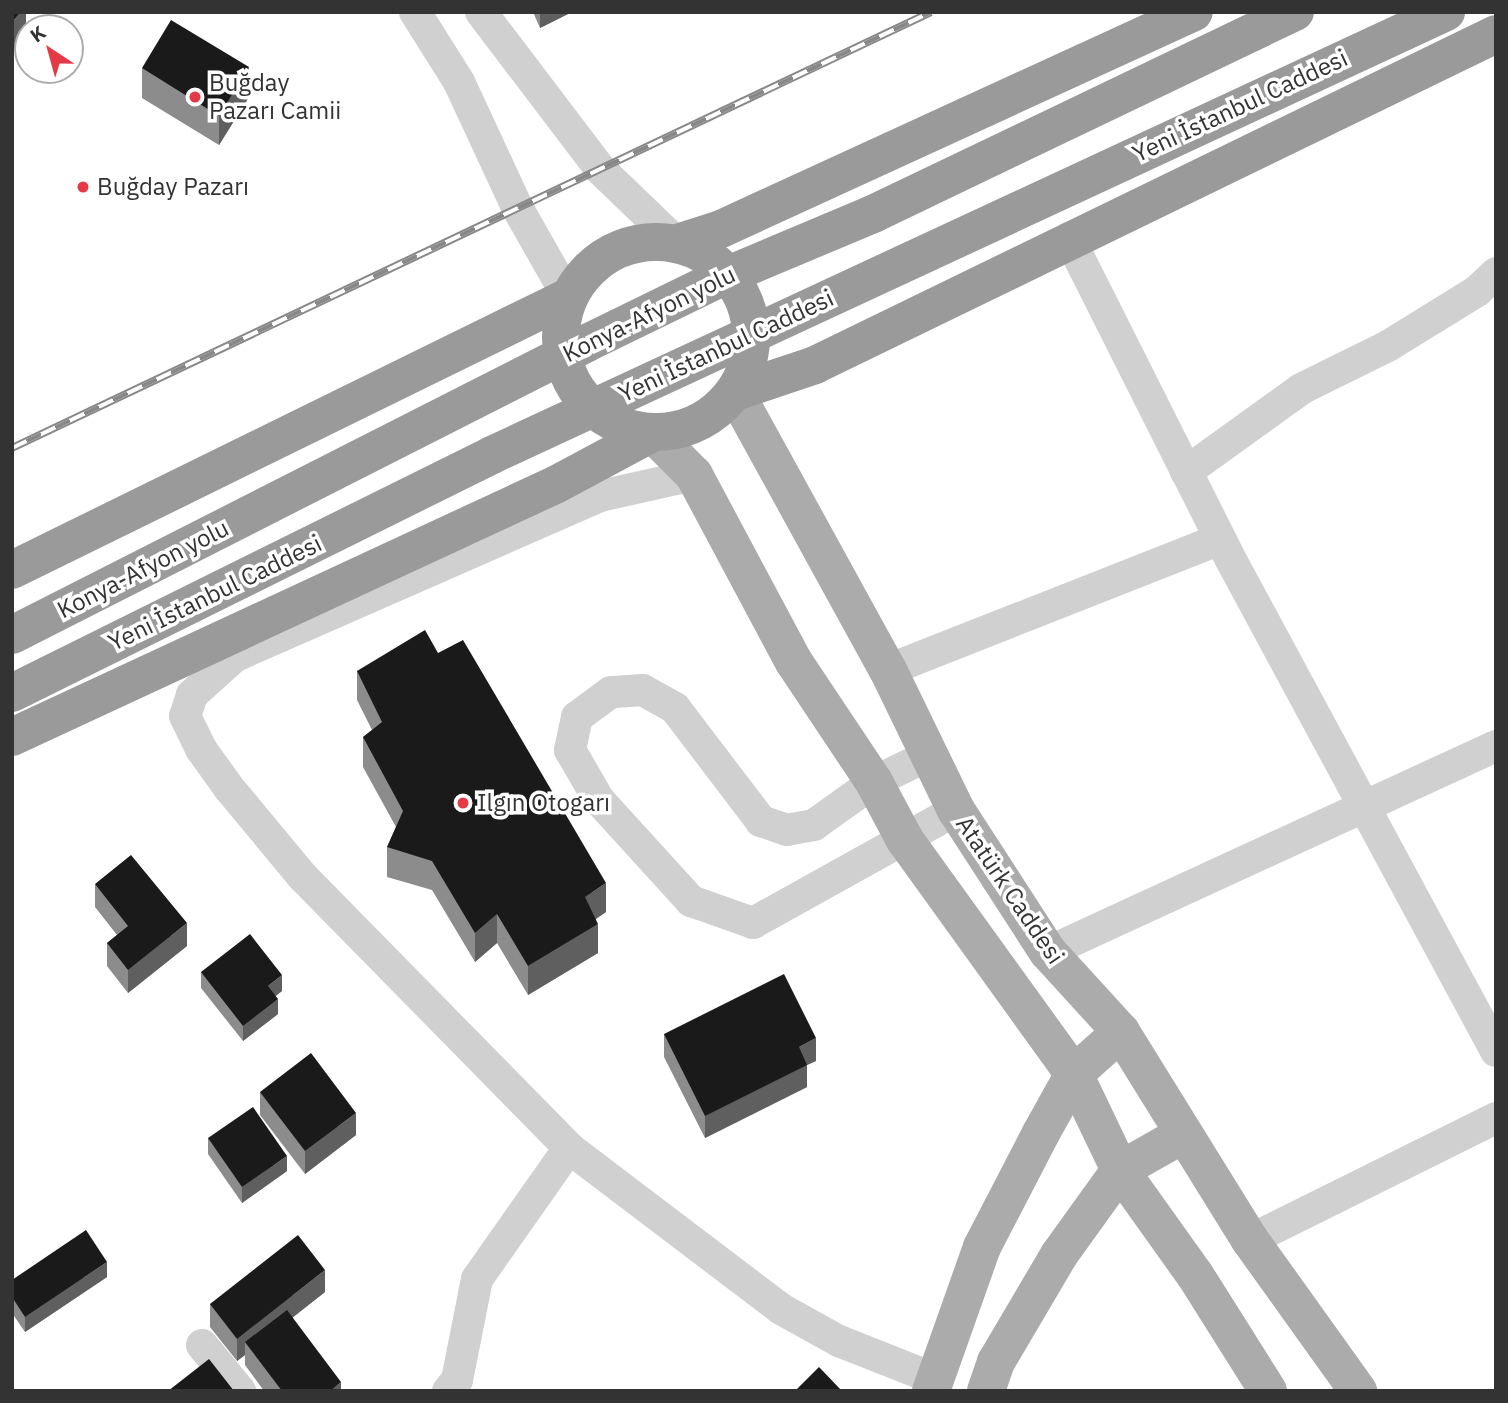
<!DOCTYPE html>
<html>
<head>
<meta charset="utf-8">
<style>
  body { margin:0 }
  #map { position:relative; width:1508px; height:1403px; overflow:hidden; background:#fff; font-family:"IBM Plex Sans",sans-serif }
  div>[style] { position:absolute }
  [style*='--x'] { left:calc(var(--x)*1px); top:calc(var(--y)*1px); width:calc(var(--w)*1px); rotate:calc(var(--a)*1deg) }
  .minor>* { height:32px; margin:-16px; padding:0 16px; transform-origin:16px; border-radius:16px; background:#d0d0d0 }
  .major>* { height:38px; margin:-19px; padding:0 19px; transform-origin:19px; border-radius:19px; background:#ababab }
  .highway>* { height:38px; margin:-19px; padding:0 19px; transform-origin:19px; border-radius:19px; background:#9a9a9a }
  .highway>.ring { margin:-19px; padding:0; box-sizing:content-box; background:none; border:38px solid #9a9a9a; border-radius:50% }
  .rail>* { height:8px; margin-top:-4px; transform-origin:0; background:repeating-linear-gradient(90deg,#fff 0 16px,#888 0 32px); box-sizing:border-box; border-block:2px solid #888 }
  .highway-bridge>* { height:38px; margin:-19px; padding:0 19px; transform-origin:19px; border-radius:19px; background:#9a9a9a }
  .wall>* { inset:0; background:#8c8c8c }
  .shaded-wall>* { inset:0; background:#5f5f5f }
  .building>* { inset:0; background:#1a1a1a }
  .dots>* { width:19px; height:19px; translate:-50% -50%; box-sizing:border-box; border:4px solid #fff; border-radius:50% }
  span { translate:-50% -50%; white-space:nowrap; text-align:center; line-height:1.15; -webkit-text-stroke:7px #fff; paint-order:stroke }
  .poi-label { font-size:24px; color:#333 }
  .left { translate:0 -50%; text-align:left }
  .street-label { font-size:24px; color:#333 }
  .frame { position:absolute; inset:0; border:14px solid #333; pointer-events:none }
  .north { position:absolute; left:14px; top:14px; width:70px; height:70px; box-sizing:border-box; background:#fff; border:2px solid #adadad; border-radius:50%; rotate:324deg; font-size:19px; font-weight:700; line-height:28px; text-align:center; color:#333 }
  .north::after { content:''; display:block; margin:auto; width:24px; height:32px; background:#e63946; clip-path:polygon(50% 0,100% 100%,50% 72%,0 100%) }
</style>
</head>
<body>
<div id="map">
  <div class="minor">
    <div style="--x:415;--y:12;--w:83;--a:57.8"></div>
    <div style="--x:459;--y:82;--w:140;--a:65.1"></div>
    <div style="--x:518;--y:209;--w:101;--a:60.4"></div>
    <div style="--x:481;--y:12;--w:197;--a:52.8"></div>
    <div style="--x:600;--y:169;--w:107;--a:43.9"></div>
    <div style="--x:1069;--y:238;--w:360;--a:63.3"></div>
    <div style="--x:1231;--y:560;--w:558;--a:61.64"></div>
    <div style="--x:1186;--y:472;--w:142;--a:-35.8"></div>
    <div style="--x:1301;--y:389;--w:97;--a:-26.3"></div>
    <div style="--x:1388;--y:346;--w:105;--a:-31.7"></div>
    <div style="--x:1477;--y:291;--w:26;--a:-43"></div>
    <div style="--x:694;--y:475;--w:96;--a:167.4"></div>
    <div style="--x:600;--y:496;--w:400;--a:156.3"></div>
    <div style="--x:234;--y:657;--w:57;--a:137.9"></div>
    <div style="--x:192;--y:695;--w:22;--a:108"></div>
    <div style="--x:185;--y:716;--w:37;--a:64"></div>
    <div style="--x:201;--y:749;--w:48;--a:54.3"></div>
    <div style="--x:229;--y:788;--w:116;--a:50.3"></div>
    <div style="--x:303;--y:877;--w:380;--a:45.5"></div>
    <div style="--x:569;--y:1148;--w:266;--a:37.2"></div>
    <div style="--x:781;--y:1309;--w:66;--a:28.9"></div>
    <div style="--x:839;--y:1341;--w:103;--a:21.6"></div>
    <div style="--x:888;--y:670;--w:357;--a:-21.5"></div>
    <div style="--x:927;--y:756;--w:59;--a:153.9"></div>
    <div style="--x:874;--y:782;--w:74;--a:144.4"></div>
    <div style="--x:814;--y:825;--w:27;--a:170"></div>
    <div style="--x:787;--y:830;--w:28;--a:-161"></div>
    <div style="--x:761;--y:821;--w:142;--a:-127.3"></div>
    <div style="--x:675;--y:708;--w:37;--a:-151"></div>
    <div style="--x:643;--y:690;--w:32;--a:176"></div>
    <div style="--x:611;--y:692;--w:42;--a:143.7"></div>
    <div style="--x:577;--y:717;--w:34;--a:102"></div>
    <div style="--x:570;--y:750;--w:58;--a:59.9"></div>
    <div style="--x:599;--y:800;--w:137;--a:47.7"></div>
    <div style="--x:691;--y:901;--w:66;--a:19.5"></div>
    <div style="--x:753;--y:923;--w:232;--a:-29.1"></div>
    <div style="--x:1048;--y:952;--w:493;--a:-24.7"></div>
    <div style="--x:1250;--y:1240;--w:275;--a:-26.4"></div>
    <div style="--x:202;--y:1345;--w:60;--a:50.4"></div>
    <div style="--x:448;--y:1391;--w:14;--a:-51"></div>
    <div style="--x:457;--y:1380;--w:103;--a:-78.8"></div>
    <div style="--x:477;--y:1279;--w:160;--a:-54.9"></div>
  </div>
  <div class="major">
    <div style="--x:735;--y:392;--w:317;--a:61.2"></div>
    <div style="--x:888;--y:670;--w:156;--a:64.1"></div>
    <div style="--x:956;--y:810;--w:169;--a:57.1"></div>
    <div style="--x:1048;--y:952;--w:108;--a:47.6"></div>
    <div style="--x:1121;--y:1032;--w:245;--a:58.2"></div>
    <div style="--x:1250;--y:1240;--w:186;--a:54.4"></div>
    <div style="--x:652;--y:433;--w:59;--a:45"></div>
    <div style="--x:694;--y:475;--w:212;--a:61.9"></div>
    <div style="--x:794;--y:662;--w:144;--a:56.3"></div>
    <div style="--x:874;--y:782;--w:66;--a:61.9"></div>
    <div style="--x:905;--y:840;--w:289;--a:54.2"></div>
    <div style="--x:1074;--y:1074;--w:106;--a:64.4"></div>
    <div style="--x:1120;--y:1170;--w:129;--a:54.5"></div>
    <div style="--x:1195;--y:1275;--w:137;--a:57.8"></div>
    <div style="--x:931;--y:1391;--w:153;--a:-70.5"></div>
    <div style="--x:982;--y:1247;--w:128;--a:-62.6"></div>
    <div style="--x:1041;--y:1133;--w:68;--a:-60.8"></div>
    <div style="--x:1074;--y:1074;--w:63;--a:-41.8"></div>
    <div style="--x:986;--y:1391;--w:31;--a:-71"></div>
    <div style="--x:996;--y:1362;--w:124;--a:-59.5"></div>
    <div style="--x:1059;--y:1255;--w:105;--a:-54.3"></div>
    <div style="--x:1120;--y:1170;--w:73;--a:-29.4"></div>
  </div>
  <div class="highway">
    <div class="ring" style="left:561px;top:242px;width:152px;height:152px"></div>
    <div style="--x:677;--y:243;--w:46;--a:-17.7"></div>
    <div style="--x:721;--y:229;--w:520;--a:-24.64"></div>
    <div style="--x:735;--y:392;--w:84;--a:-18.6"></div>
    <div style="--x:815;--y:365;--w:757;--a:-25.92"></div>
    <div style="--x:12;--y:570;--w:619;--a:-26.15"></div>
    <div style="--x:12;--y:737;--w:601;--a:-24.9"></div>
    <div style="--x:557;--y:484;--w:108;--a:-28.2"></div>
  </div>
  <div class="rail">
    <div style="--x:12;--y:448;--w:1017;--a:-25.38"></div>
  </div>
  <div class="highway-bridge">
    <div style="--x:12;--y:635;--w:645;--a:-26.92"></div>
    <div style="--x:587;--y:343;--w:144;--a:-26"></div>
    <div style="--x:716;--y:280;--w:170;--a:-22.8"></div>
    <div style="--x:873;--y:214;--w:468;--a:-25.6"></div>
    <div style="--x:12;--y:693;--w:536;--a:-26.37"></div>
    <div style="--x:492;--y:455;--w:1052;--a:-24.91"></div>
  </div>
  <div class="wall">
    <div style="clip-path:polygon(533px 12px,572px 12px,540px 28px)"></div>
    <div style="clip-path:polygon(142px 68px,249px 97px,219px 145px,142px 98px)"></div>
    <div style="clip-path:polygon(438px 653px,606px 912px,596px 919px,598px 953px,528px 995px,497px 943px,475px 962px,432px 890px,387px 877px,387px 847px,396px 827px,363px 767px,363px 737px,372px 730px,357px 700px,357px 671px)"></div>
    <div style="clip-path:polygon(95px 884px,187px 946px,128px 993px,107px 966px,107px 943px,117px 935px,95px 907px)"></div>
    <div style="clip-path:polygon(201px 972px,282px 991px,275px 996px,278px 1014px,243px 1041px,201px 988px)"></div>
    <div style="clip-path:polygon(664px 1034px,816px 1061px,807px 1065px,807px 1087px,705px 1138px,664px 1057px)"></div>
    <div style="clip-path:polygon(260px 1092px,356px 1135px,305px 1174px,260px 1115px)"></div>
    <div style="clip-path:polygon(208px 1138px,287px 1171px,242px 1203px,208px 1154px)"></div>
    <div style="clip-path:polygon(107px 1277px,25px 1332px,12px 1313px,12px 1280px)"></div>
    <div style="clip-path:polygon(325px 1292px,292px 1318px,341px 1391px,264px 1391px,245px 1365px,245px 1355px,237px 1361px,210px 1327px,210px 1304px)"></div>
  </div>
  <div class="shaded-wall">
    <div style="clip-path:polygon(21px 12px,26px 12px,26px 35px,12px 52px,12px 22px)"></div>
    <div style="clip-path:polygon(540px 12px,572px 12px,540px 28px)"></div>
    <div style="clip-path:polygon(249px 67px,249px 97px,219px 145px,219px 116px)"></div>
    <div style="clip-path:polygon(606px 883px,606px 912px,585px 926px,585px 897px)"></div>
    <div style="clip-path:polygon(497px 914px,497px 943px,475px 962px,475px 933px)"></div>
    <div style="clip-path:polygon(187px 923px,187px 946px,128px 993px,128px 970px)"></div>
    <div style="clip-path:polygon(598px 924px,598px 953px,528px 995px,528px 966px)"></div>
    <div style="clip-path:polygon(282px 975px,282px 991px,268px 1002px,268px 986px)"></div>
    <div style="clip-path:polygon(278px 999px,278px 1014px,243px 1041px,243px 1026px)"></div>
    <div style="clip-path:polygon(816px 1038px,816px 1061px,807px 1065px,807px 1087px,705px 1138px,705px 1116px,799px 1047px)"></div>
    <div style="clip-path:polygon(356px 1113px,356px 1135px,305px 1174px,305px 1151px)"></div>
    <div style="clip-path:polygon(287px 1156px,287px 1171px,242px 1203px,242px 1187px)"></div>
    <div style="clip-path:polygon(107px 1262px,107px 1277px,25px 1332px,25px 1317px)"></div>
    <div style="clip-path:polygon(325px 1270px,325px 1292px,251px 1350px,245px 1342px,245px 1355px,237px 1361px,237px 1339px)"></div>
    <div style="clip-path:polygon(341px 1382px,341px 1391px,330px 1391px)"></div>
  </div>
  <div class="building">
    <div style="clip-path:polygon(12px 12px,21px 12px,12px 22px)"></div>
    <div style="clip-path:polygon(171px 20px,249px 67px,219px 116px,142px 68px)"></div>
    <div style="clip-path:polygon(425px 630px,438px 653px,463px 640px,606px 883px,585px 897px,598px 924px,528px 966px,497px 914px,475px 933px,432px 861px,387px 847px,403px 811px,363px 737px,382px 722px,357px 671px)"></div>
    <div style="clip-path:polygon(131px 855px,187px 923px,128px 970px,107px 943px,128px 926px,95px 884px)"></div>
    <div style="clip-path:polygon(250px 934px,282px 975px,268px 986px,278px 999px,243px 1026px,201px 972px)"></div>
    <div style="clip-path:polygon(784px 974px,816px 1038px,799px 1047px,807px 1065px,705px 1116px,664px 1034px)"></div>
    <div style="clip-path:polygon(311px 1053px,356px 1113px,305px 1151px,260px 1092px)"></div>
    <div style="clip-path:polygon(253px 1107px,287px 1156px,242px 1187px,208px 1138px)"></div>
    <div style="clip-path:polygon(86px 1230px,107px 1262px,25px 1317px,12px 1297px,12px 1280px)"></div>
    <div style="clip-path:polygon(298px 1235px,325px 1270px,237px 1339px,210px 1304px)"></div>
    <div style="clip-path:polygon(287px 1310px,341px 1382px,330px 1391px,282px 1391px,245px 1342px)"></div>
    <div style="clip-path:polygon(209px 1359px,234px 1391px,168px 1391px)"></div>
    <div style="clip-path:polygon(819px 1367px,842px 1391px,795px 1391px)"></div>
  </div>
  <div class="dots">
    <div style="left:195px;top:97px;background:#e63946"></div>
    <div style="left:83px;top:187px;background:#e63946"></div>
    <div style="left:463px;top:803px;background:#e63946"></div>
  </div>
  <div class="poi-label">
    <span class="left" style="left:209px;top:97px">Buğday<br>Pazarı Camii</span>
    <span class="left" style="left:97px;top:187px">Buğday Pazarı</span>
    <span class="left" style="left:477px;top:803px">Ilgın Otogarı</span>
  </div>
  <div class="street-label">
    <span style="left:1240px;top:106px;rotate:-25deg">Yeni İstanbul Caddesi</span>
    <span style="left:649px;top:314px;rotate:-26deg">Konya-Afyon yolu</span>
    <span style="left:726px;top:346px;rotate:-25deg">Yeni İstanbul Caddesi</span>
    <span style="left:143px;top:569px;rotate:-27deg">Konya-Afyon yolu</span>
    <span style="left:215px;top:593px;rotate:-26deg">Yeni İstanbul Caddesi</span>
    <span style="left:1010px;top:890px;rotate:56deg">Atatürk Caddesi</span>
  </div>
  <div class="frame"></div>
  <div class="north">K</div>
</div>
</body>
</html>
